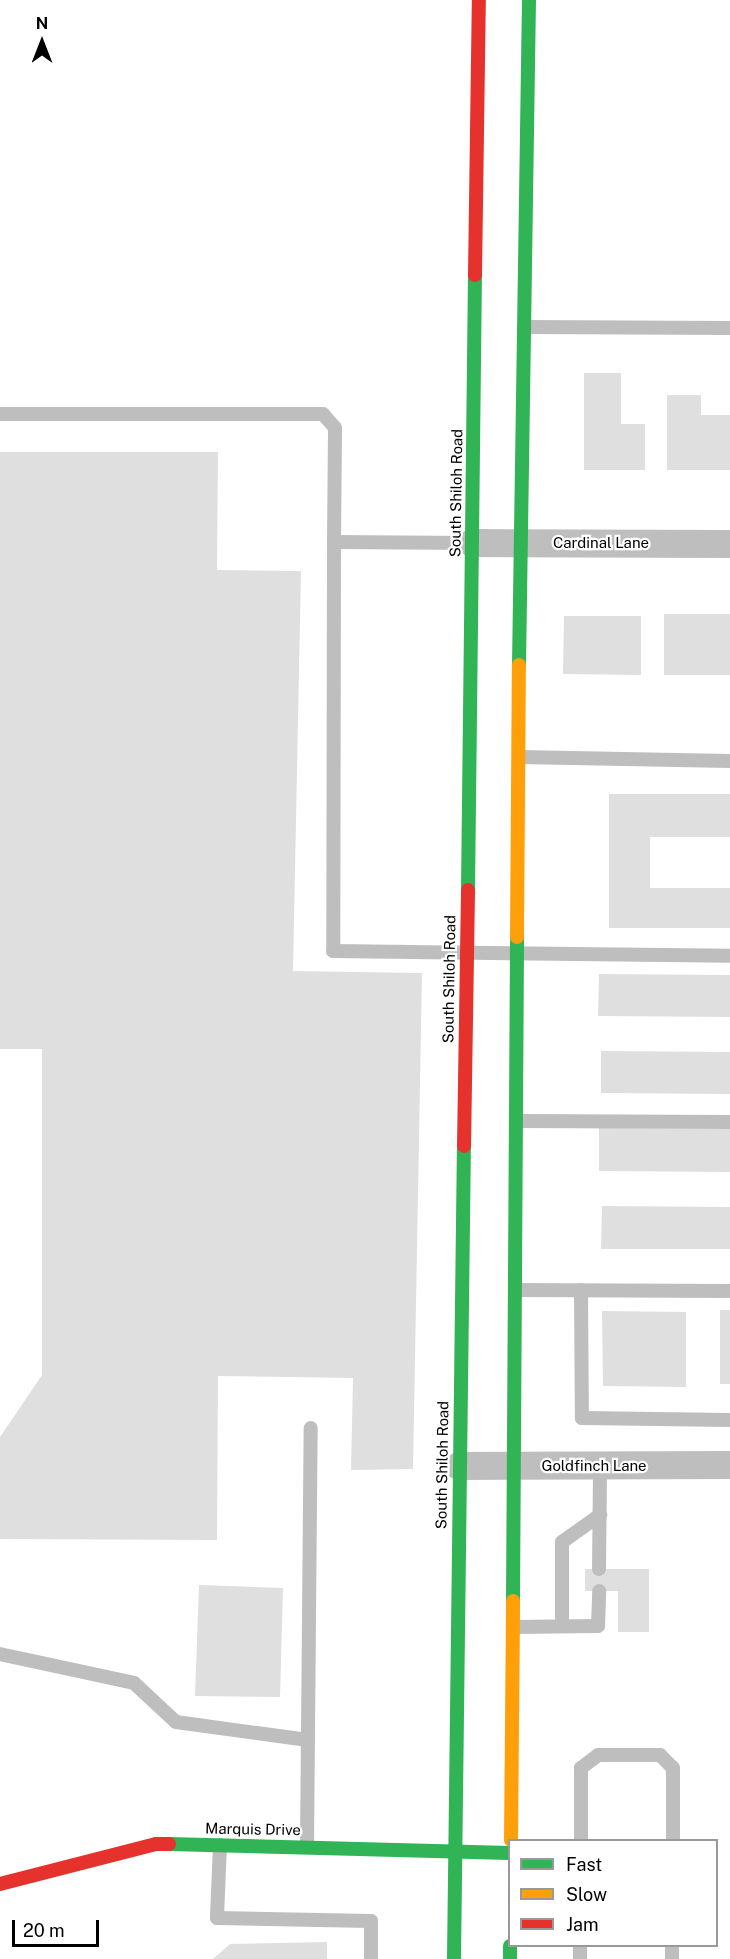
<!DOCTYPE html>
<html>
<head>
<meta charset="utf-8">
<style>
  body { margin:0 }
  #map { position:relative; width:730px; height:1959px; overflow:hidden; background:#fff; font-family:"Public Sans",sans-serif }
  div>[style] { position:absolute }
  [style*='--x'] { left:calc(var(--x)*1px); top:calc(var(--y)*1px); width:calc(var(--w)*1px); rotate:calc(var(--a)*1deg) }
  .building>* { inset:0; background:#dfdfdf }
  .lane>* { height:14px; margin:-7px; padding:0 7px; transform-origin:7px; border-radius:7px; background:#bebebe }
  .street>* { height:28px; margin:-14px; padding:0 14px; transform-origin:14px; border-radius:14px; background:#bebebe }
  .fast>* { height:14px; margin:-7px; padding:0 7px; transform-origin:7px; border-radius:7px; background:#30b455 }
  .slow>* { height:14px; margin:-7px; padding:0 7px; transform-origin:7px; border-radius:7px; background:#ff9f0a }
  .jam>* { height:14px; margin:-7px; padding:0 7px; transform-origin:7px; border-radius:7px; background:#e5322d }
  span { translate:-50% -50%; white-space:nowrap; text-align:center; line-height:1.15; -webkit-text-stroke:4.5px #fff; paint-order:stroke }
  .street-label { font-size:15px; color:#000 }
  .legend { position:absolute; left:508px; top:1839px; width:210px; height:108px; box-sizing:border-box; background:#fff; border:2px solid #999; margin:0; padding:8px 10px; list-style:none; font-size:18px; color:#000 }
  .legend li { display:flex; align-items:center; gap:12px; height:30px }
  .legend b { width:30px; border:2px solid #999 }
  .north { position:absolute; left:12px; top:12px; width:60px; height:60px; -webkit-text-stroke:4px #fff; paint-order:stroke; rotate:0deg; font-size:16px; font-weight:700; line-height:24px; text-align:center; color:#000 }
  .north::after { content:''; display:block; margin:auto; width:21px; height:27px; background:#000; clip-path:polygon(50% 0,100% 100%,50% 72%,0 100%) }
  .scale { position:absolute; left:12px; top:1920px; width:87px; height:27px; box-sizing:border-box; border:3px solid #000; border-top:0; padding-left:8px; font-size:18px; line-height:21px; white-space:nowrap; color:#000; -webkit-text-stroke:4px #fff; paint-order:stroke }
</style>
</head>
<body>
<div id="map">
  <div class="building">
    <div style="clip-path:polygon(584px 373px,621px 373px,621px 424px,645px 424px,645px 470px,584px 470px)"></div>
    <div style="clip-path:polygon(667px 395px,701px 395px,701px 415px,730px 415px,730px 470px,667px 470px)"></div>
    <div style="clip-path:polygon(0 452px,218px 452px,217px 570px,301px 571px,293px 971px,422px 973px,413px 1469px,351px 1470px,353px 1378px,218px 1376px,217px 1540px,0 1539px,0 1437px,42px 1375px,42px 1049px,0 1049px)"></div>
    <div style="clip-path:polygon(664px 614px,730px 614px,730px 675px,664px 675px)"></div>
    <div style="clip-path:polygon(564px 616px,641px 616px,641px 675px,563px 674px)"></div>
    <div style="clip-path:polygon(609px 794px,730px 794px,730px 837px,650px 837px,650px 888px,730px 888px,730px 928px,609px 928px)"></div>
    <div style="clip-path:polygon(599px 974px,730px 975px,730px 1017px,598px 1016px)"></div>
    <div style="clip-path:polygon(601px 1051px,730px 1052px,730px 1094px,601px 1093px)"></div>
    <div style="clip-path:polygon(599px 1128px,730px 1129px,730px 1172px,599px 1171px)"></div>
    <div style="clip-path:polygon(602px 1206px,730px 1207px,730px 1249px,601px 1249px)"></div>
    <div style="clip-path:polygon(720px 1310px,730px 1310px,730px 1384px,720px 1384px)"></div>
    <div style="clip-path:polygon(602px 1311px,686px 1312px,686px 1387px,603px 1386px)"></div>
    <div style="clip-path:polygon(585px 1569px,649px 1569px,649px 1632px,618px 1632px,618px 1591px,585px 1591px)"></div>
    <div style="clip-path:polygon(199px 1585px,283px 1588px,280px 1697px,195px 1696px)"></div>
    <div style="clip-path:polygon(327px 1942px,327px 1959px,213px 1959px,230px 1944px)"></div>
  </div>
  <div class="lane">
    <div style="--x:524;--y:327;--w:206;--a:0.3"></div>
    <div style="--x:0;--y:414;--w:323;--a:0"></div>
    <div style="--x:323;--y:414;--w:18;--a:49"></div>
    <div style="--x:335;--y:428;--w:114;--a:90.5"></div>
    <div style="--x:472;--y:543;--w:138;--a:-179.6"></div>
    <div style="--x:334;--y:542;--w:409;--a:90.1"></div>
    <div style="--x:333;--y:951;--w:397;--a:0.7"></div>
    <div style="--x:519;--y:757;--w:211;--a:1.1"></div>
    <div style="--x:518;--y:1121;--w:212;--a:0.3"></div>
    <div style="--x:516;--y:1290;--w:214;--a:0.3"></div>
    <div style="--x:581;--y:1290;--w:128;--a:89.6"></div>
    <div style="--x:582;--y:1418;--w:148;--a:0.8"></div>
    <div style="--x:599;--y:1569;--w:103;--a:-89.4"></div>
    <div style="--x:562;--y:1626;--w:84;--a:-90"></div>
    <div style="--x:562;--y:1542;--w:47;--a:-35.4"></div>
    <div style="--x:513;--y:1627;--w:85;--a:-0.7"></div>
    <div style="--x:598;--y:1626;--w:35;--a:-88"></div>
    <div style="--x:0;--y:1654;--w:137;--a:12.2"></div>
    <div style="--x:134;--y:1683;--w:57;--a:42.9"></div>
    <div style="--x:176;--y:1722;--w:133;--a:7.8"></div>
    <div style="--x:581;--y:1840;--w:72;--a:-90"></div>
    <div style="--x:581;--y:1768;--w:21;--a:-37"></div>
    <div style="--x:598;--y:1755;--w:62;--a:0"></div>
    <div style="--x:660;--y:1755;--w:18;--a:45"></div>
    <div style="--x:673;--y:1768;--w:72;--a:90"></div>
    <div style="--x:220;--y:1845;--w:73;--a:92.4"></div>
    <div style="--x:217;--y:1918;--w:154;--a:1.1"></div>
    <div style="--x:371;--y:1921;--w:38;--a:90"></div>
    <div style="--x:307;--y:1847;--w:419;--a:-89.5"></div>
    <div style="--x:580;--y:1959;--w:13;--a:-90"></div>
    <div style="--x:672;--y:1959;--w:13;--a:-90"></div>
  </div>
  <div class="street">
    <div style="--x:472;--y:543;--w:258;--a:0.2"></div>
    <div style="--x:459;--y:1466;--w:271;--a:-0.2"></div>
  </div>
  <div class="fast">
    <div style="--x:519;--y:665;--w:665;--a:-89.14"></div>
    <div style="--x:468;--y:890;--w:615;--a:-89.35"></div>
    <div style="--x:513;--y:1601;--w:664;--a:-89.65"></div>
    <div style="--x:169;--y:1844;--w:341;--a:1.5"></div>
    <div style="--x:510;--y:1946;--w:13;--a:90"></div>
    <div style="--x:454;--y:1959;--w:813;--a:-89.3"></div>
  </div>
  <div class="slow">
    <div style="--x:517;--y:937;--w:272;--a:-89.6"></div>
    <div style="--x:511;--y:1840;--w:239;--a:-89.5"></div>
  </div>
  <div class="jam">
    <div style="--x:475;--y:275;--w:275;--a:-89.2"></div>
    <div style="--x:464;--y:1146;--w:256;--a:-89.1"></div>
    <div style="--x:0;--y:1884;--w:161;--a:-14.4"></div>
    <div style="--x:156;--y:1844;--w:13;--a:0"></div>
  </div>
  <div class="street-label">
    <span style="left:456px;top:493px;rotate:-89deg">South Shiloh Road</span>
    <span style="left:601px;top:543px">Cardinal Lane</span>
    <span style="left:449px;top:979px;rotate:-89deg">South Shiloh Road</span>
    <span style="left:442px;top:1465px;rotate:-89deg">South Shiloh Road</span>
    <span style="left:594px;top:1466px">Goldfinch Lane</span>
    <span style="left:253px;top:1829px;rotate:1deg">Marquis Drive</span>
  </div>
  <ul class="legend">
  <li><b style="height:8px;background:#30b455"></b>Fast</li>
  <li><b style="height:8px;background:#ff9f0a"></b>Slow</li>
  <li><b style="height:8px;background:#e5322d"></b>Jam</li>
  </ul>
  <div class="north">N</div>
  <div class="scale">20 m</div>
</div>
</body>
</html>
